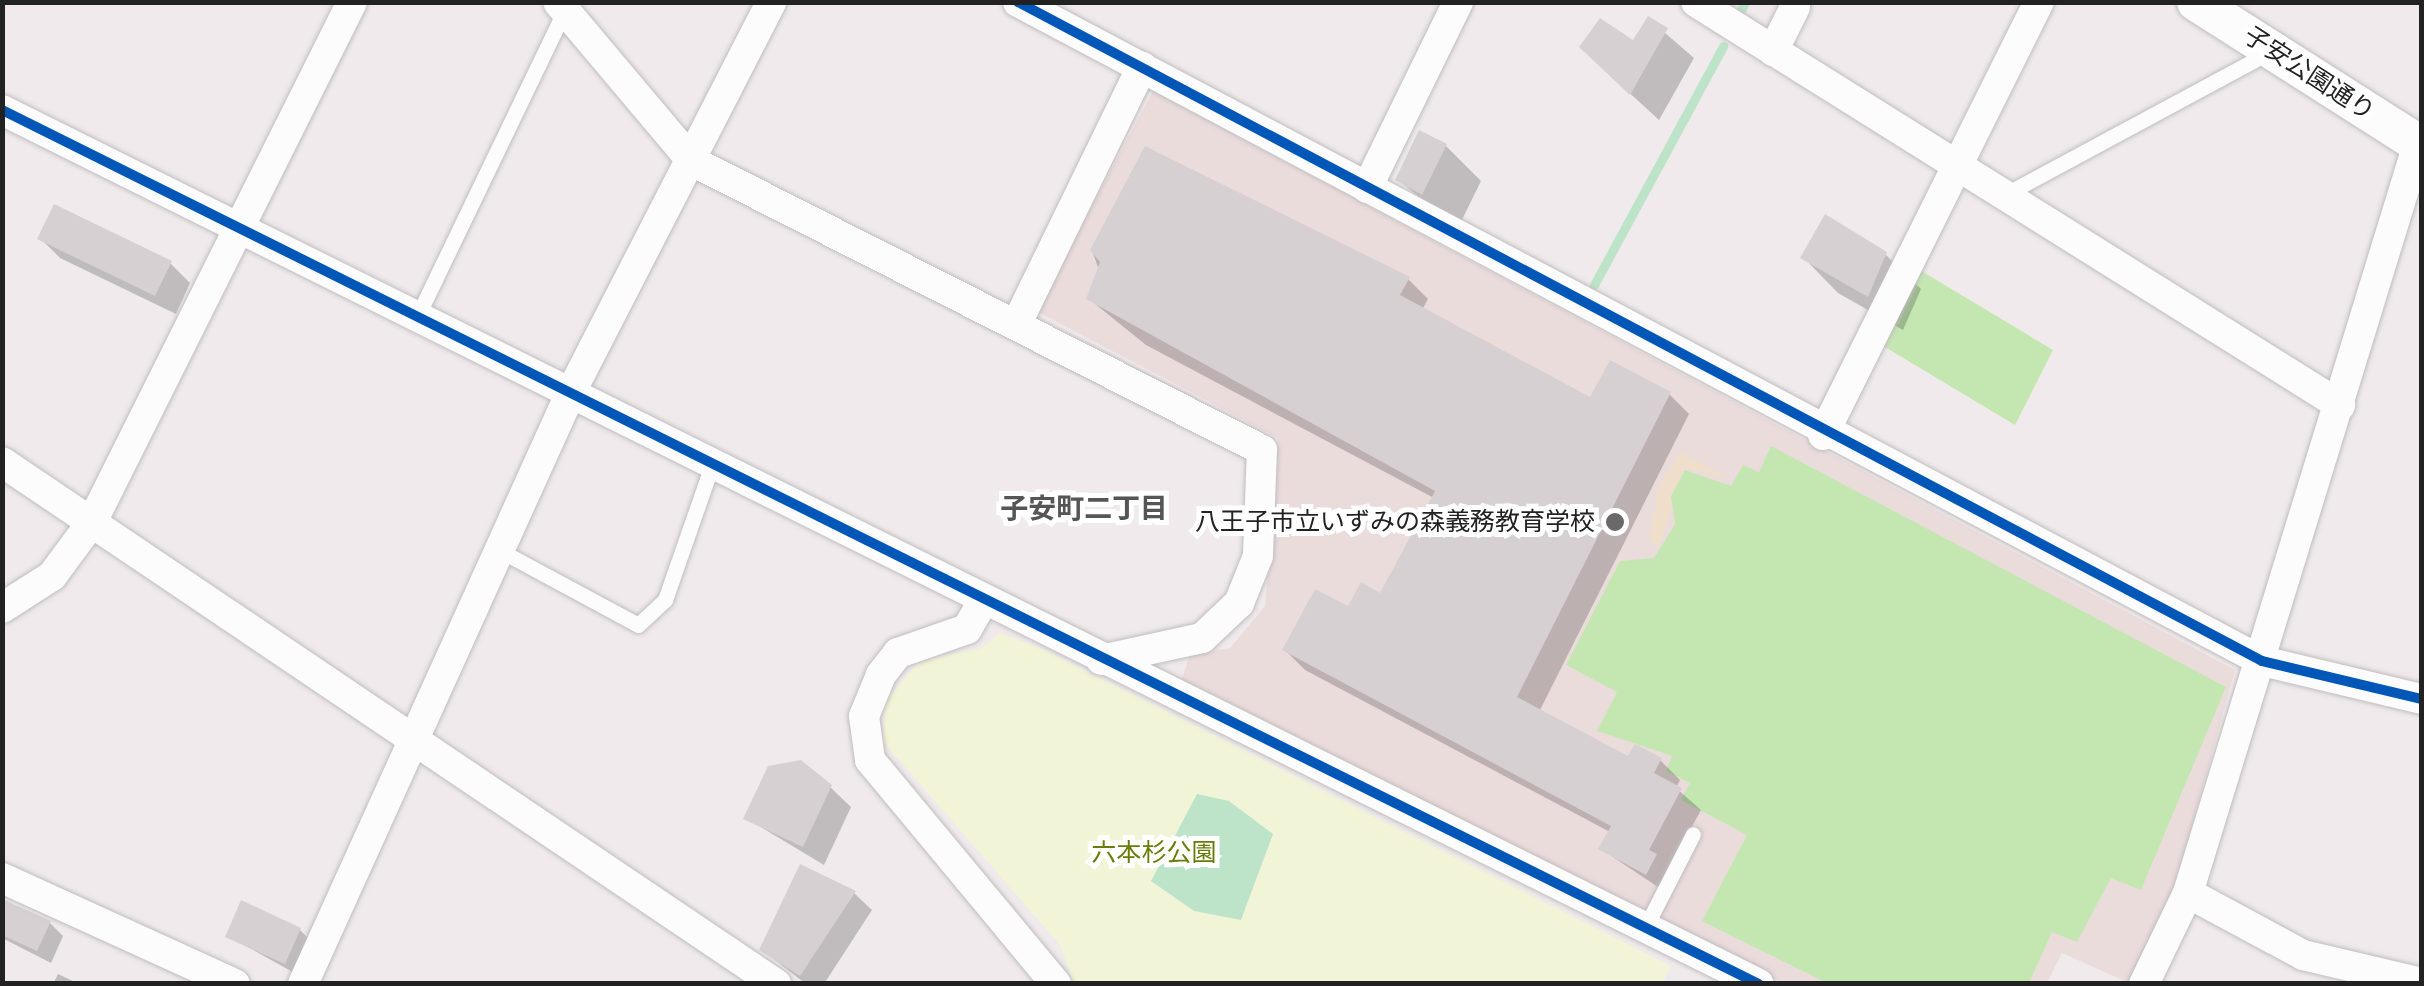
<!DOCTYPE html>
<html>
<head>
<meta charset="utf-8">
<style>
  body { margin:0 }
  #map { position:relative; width:2424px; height:986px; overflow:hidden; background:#f0eaec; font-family:"Work Sans","Noto Sans JP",sans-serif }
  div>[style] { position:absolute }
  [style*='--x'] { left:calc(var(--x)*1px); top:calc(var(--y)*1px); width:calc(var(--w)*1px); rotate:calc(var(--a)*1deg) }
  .education>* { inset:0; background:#ebdcdc }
  .grass>* { inset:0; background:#efdec9 }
  .park>* { inset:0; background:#f2f4d7 }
  .pitch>* { inset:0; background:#c4e7b2 }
  .water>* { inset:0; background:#bde4c9 }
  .shadow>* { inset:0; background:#0003 }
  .stream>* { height:9px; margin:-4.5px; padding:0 4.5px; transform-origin:4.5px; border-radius:4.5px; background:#bde4c9 }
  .building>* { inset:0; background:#d6d0d2 }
  .roads { filter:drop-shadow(0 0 2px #c0bdbe) drop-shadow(0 0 2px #c0bdbe) }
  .service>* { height:15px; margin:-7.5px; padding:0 7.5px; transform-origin:7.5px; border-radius:7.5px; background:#fdfcfc }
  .minor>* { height:30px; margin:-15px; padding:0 15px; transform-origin:15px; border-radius:15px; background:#fdfcfc }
  .tertiary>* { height:38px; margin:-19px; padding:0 19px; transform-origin:19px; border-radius:19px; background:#fdfcfc }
  .cycleway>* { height:10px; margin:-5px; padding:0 5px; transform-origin:5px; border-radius:5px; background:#0057b8 }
  .dots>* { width:28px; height:28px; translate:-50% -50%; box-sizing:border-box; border:5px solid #fff; border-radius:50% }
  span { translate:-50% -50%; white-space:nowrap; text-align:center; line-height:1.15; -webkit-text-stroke:10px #fff; paint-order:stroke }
  .street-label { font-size:25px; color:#222 }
  .poi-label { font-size:25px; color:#222 }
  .right { translate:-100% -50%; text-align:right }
  .park-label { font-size:25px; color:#687d07 }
  .neighbourhood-label { font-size:28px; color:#555; font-weight:700 }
  .frame { position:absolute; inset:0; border:5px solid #222; pointer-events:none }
</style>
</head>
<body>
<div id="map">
  <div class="education">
    <div style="clip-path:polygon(1153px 91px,2235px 670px,2175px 888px,2129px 983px,2062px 953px,2047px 983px,1783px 983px,1181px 682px,1190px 654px,1230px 648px,1265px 606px,1278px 438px,1036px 311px)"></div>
  </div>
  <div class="grass">
    <div style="clip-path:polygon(1680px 452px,1730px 479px,1685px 468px,1659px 546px,1649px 541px,1658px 488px)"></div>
  </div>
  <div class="park">
    <div style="clip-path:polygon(1000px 633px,1040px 648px,1671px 966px,1662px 984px,1074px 983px,1060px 945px,882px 740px,886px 700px,919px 661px,982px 648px)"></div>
  </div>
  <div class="pitch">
    <div style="clip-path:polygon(1908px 263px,2053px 350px,2015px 425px,1870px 338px)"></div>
    <div style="clip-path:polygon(1771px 446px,2226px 687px,2141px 890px,2111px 878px,2077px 942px,2052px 932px,2029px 983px,1827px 983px,1702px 921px,1747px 835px,1681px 800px,1690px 783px,1666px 771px,1672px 756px,1597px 731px,1617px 692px,1566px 665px,1620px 561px,1654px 558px,1675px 524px,1671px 496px,1685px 470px,1731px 486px,1743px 465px,1759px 472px)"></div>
  </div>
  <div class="water">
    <div style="clip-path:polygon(1197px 794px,1229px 801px,1273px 834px,1241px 920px,1194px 911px,1151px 881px)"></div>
  </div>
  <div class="shadow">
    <div style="clip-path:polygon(1649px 19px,1694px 58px,1659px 120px,1610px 75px)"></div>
    <div style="clip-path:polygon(1446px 146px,1481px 181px,1458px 228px,1398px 180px)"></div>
    <div style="clip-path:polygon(1146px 149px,1408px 279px,1428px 299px,1422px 310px,1591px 400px,1669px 394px,1689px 414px,1539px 712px,1630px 760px,1660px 760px,1680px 780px,1676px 788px,1701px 810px,1669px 869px,1667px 893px,1601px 849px,1610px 832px,1305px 670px,1285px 650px,1381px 596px,1434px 498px,1146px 345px,1089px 299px,1101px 276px,1092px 250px)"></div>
    <div style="clip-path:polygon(40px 238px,170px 263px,190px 283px,176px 314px,60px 258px)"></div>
    <div style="clip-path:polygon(1885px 254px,1921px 289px,1903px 330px,1838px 293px,1803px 257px)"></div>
    <div style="clip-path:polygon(830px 787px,851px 807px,824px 865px,746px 818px)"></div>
    <div style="clip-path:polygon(854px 893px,872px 910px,824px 984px,806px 984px,762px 950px)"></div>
    <div style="clip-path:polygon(2px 912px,50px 923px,63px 936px,51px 963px,2px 938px)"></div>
    <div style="clip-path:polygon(300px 930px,313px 943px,298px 975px,228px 936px)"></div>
    <div style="clip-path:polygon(58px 974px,79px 984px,53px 984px)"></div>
  </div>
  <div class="stream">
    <div style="--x:1741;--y:10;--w:9;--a:-63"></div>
    <div style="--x:1594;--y:285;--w:272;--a:-61.6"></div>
  </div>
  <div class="building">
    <div style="clip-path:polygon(1648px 16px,1668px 28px,1630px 95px,1579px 47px,1600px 18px,1633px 40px)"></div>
    <div style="clip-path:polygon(1419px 130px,1447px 144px,1422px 195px,1395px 180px)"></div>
    <div style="clip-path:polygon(1145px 146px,1410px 277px,1400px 295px,1590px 397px,1610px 360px,1671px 392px,1517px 697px,1628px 756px,1635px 744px,1662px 758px,1654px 773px,1682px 788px,1649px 850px,1657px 854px,1646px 875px,1598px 849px,1611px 826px,1282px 650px,1315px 589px,1348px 606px,1361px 582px,1380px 593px,1435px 491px,1086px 299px,1100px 262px,1090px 250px)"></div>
    <div style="clip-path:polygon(54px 204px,172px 261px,155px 296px,37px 239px)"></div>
    <div style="clip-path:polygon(1825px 214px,1887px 252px,1868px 297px,1800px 258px)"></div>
    <div style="clip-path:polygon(801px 760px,832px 785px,803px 847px,743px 819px,768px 766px)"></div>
    <div style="clip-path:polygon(800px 864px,856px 891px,800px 976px,759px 950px)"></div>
    <div style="clip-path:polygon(2px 899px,51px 921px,37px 951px,2px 935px)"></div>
    <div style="clip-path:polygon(241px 900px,301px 928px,285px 964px,225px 937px)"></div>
  </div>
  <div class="roads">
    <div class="service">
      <div style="--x:2004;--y:195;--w:302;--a:-28.3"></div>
      <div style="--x:419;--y:313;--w:336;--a:-64.3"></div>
      <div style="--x:499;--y:550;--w:158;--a:28.3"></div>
      <div style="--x:638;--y:625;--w:37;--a:-43"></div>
      <div style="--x:665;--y:600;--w:146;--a:-70.8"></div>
      <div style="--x:1646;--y:926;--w:103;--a:-62.9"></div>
    </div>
    <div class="minor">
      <div style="--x:558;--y:2;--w:208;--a:49.9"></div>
      <div style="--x:692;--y:161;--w:639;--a:26.89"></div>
      <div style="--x:1262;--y:450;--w:106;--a:92.2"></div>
      <div style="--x:1258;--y:556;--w:51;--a:112"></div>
      <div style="--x:1239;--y:603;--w:51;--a:136.6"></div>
      <div style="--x:1202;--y:638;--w:103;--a:167.7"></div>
      <div style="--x:1018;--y:2;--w:1408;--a:27.91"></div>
      <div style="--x:2262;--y:661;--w:164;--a:13.4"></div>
      <div style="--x:1696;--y:2;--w:760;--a:32.04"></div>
      <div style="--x:1773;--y:51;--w:49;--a:-63.4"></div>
      <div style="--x:2;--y:110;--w:1962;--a:26.45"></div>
      <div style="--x:1367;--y:188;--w:207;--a:-63.9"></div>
      <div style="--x:1018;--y:321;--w:283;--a:-64"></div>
      <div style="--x:1823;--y:435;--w:484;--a:-63.5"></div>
      <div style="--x:2;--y:462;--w:934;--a:34"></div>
      <div style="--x:982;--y:603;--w:30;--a:120"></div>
      <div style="--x:967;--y:629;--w:73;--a:160.8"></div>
      <div style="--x:898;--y:653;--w:28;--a:128"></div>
      <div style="--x:881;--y:675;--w:44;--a:112.5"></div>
      <div style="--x:864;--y:716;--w:44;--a:82.2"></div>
      <div style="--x:870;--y:760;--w:291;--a:50.3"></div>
      <div style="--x:2;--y:608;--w:59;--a:-32.6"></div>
      <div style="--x:52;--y:576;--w:67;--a:-53.5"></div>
      <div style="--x:92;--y:522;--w:581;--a:-63.43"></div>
      <div style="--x:2;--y:878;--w:256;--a:24.5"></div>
      <div style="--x:2188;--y:893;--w:131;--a:28.3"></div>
      <div style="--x:2303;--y:955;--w:122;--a:13.2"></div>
      <div style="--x:303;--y:984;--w:652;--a:-65.64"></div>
      <div style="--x:572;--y:390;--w:436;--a:-62.8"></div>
      <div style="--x:2144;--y:984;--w:101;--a:-64.2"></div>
      <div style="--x:2188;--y:893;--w:784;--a:-72.93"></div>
    </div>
    <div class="tertiary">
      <div style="--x:2196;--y:2;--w:268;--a:32.5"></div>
    </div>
  </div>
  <div class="cycleway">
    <div style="--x:1018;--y:2;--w:1408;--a:27.91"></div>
    <div style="--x:2262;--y:661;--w:164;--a:13.4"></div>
    <div style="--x:2;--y:110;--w:1962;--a:26.45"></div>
  </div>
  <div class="dots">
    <div style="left:1615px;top:522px;background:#6a6869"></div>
  </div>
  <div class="street-label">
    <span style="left:2309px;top:74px;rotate:33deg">子安公園通り</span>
  </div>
  <div class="poi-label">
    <span class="right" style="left:1595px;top:522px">八王子市立いずみの森義務教育学校</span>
  </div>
  <div class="park-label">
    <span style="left:1154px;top:853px">六本杉公園</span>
  </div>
  <div class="neighbourhood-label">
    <span style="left:1084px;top:509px">子安町二丁目</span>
  </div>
  <div class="frame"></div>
</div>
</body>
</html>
